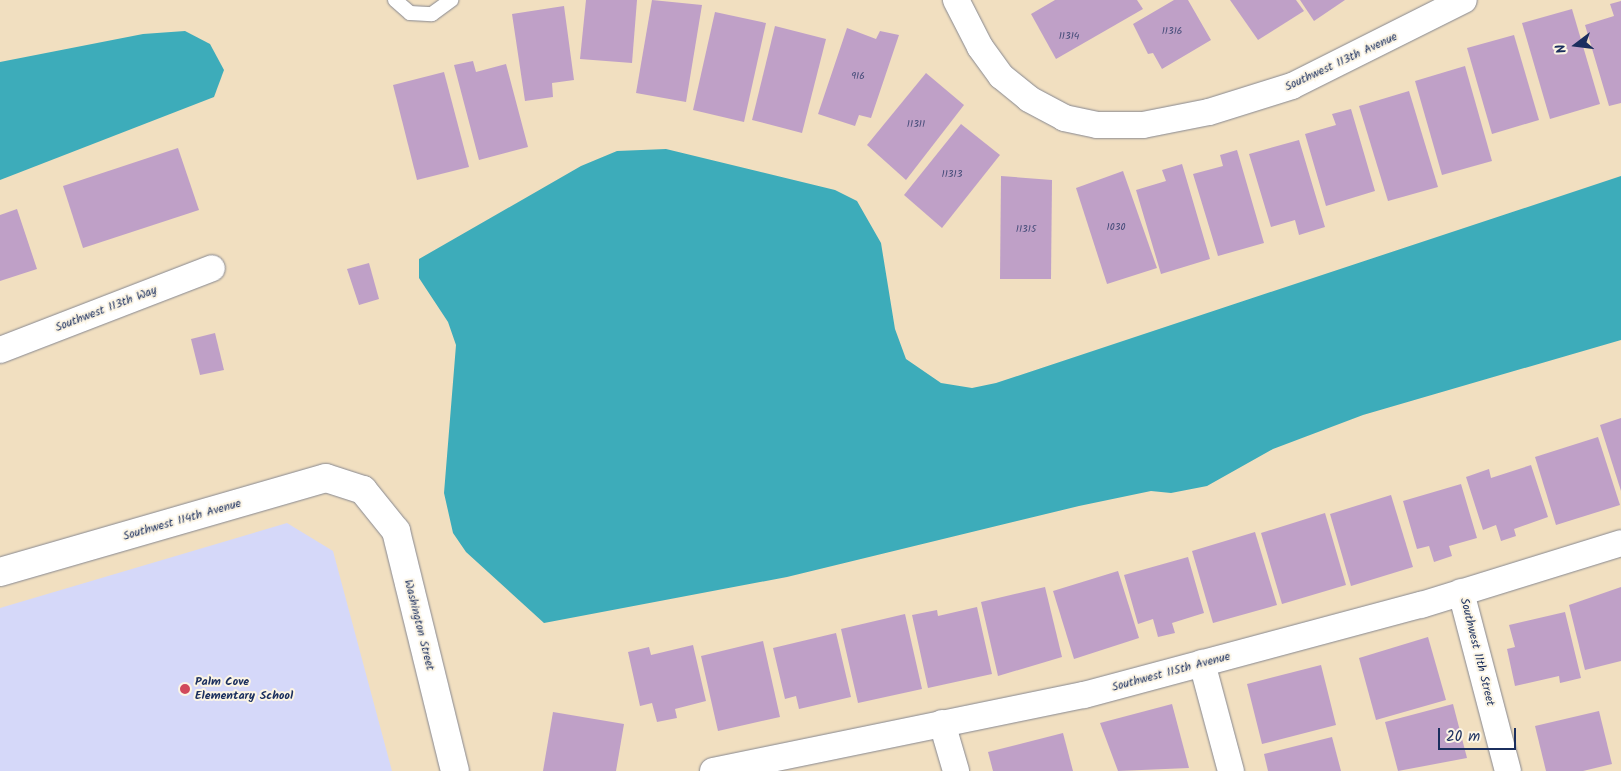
<!DOCTYPE html>
<html>
<head>
<meta charset="utf-8">
<style>
  body { margin:0 }
  #map { position:relative; width:1621px; height:771px; overflow:hidden; background:#f1dfc0; font-family:Kalam,sans-serif }
  div>[style] { position:absolute }
  [style*='--x'] { left:calc(var(--x)*1px); top:calc(var(--y)*1px); width:calc(var(--w)*1px); rotate:calc(var(--a)*1deg) }
  .built>* { inset:0; background:#d5d8f9 }
  .water>* { inset:0; background:#3dacba }
  .building>* { inset:0; background:#bfa0c7 }
  .roads { filter:drop-shadow(0 0 1px #86878f) drop-shadow(0 0 1px #86878f) }
  .service>* { height:14px; margin:-7px; padding:0 7px; transform-origin:7px; border-radius:7px; background:#fff }
  .minor>* { height:26px; margin:-13px; padding:0 13px; transform-origin:13px; border-radius:13px; background:#fff }
  .tertiary>* { height:28px; margin:-14px; padding:0 14px; transform-origin:14px; border-radius:14px; background:#fff }
  .dots>* { width:14px; height:14px; translate:-50% -50%; box-sizing:border-box; border:2px solid #fcf5e5; border-radius:50% }
  span { translate:-50% -50%; white-space:nowrap; text-align:center; line-height:1.15; -webkit-text-stroke:4px #fcf5e5; paint-order:stroke }
  .number-label { font-size:10px; color:#444b78 }
  .number-label span { -webkit-text-stroke-width:0 }
  .street-label { font-size:12px; color:#1b2f5e }
  .poi-label { font-size:12px; color:#1b2f5e; font-weight:700 }
  .left { translate:0 -50%; text-align:left }
  .north { position:absolute; left:1551px; top:20px; width:50px; height:50px; -webkit-text-stroke:4px #fcf5e5; paint-order:stroke; rotate:255deg; font-size:14px; font-weight:700; line-height:20px; text-align:center; color:#1b2f5e }
  .north::after { content:''; display:block; margin:auto; width:18px; height:22px; background:#1b2f5e; clip-path:polygon(50% 0,100% 100%,50% 72%,0 100%) }
  .scale { position:absolute; left:1438px; top:728px; width:78px; height:22px; box-sizing:border-box; border:2px solid #1b2f5e; border-top:0; padding-left:6px; font-size:15px; line-height:18px; white-space:nowrap; color:#1b2f5e; -webkit-text-stroke:4px #fcf5e5; paint-order:stroke }
</style>
</head>
<body>
<div id="map">
  <div class="built">
    <div style="clip-path:polygon(287px 523px,333px 551px,392px 771px,0 771px,0 608px)"></div>
  </div>
  <div class="water">
    <div style="clip-path:polygon(185px 31px,210px 44px,224px 70px,214px 97px,0 180px,0 62px,143px 34px)"></div>
    <div style="clip-path:polygon(666px 149px,835px 190px,857px 201px,881px 243px,895px 329px,906px 359px,941px 383px,972px 388px,996px 383px,1621px 176px,1621px 340px,1363px 415px,1273px 449px,1207px 486px,1171px 493px,1151px 491px,1079px 506px,787px 577px,544px 623px,466px 552px,453px 533px,444px 493px,456px 345px,448px 322px,419px 278px,419px 259px,581px 166px,617px 151px)"></div>
  </div>
  <div class="building">
    <div style="clip-path:polygon(586px 0,637px 0,632px 63px,580px 59px)"></div>
    <div style="clip-path:polygon(652px 0,702px 5px,686px 102px,636px 93px)"></div>
    <div style="clip-path:polygon(1055px 0,1137px 0,1143px 9px,1056px 59px,1031px 14px)"></div>
    <div style="clip-path:polygon(1174px 0,1188px 0,1211px 40px,1162px 69px,1153px 53px,1148px 54px,1133px 24px)"></div>
    <div style="clip-path:polygon(1230px 0,1296px 0,1304px 11px,1258px 40px)"></div>
    <div style="clip-path:polygon(1300px 0,1345px 0,1314px 21px)"></div>
    <div style="clip-path:polygon(1621px 1px,1621px 103px,1609px 106px,1585px 25px,1614px 16px,1610px 4px)"></div>
    <div style="clip-path:polygon(564px 6px,574px 80px,552px 83px,553px 97px,525px 101px,512px 14px)"></div>
    <div style="clip-path:polygon(1572px 9px,1600px 104px,1550px 119px,1522px 23px)"></div>
    <div style="clip-path:polygon(715px 12px,766px 23px,744px 122px,693px 110px)"></div>
    <div style="clip-path:polygon(775px 26px,826px 39px,802px 133px,752px 120px)"></div>
    <div style="clip-path:polygon(847px 28px,876px 39px,880px 31px,899px 35px,871px 118px,859px 115px,855px 126px,818px 114px)"></div>
    <div style="clip-path:polygon(1514px 35px,1539px 120px,1492px 134px,1467px 48px)"></div>
    <div style="clip-path:polygon(473px 61px,476px 72px,506px 64px,528px 147px,479px 160px,454px 65px)"></div>
    <div style="clip-path:polygon(1465px 66px,1492px 161px,1442px 175px,1415px 81px)"></div>
    <div style="clip-path:polygon(444px 72px,469px 167px,417px 180px,393px 85px)"></div>
    <div style="clip-path:polygon(926px 73px,964px 105px,906px 180px,867px 145px)"></div>
    <div style="clip-path:polygon(1409px 91px,1438px 187px,1388px 201px,1359px 106px)"></div>
    <div style="clip-path:polygon(1351px 109px,1375px 191px,1326px 206px,1305px 134px,1336px 125px,1332px 114px)"></div>
    <div style="clip-path:polygon(961px 124px,1000px 155px,942px 228px,904px 195px)"></div>
    <div style="clip-path:polygon(1299px 140px,1325px 227px,1299px 235px,1295px 220px,1271px 227px,1249px 154px)"></div>
    <div style="clip-path:polygon(178px 148px,199px 210px,83px 248px,63px 186px)"></div>
    <div style="clip-path:polygon(1237px 150px,1264px 243px,1218px 256px,1193px 174px,1223px 166px,1220px 155px)"></div>
    <div style="clip-path:polygon(1182px 164px,1210px 259px,1161px 274px,1136px 190px,1166px 181px,1162px 170px)"></div>
    <div style="clip-path:polygon(1123px 171px,1157px 268px,1107px 284px,1076px 188px)"></div>
    <div style="clip-path:polygon(1001px 176px,1052px 180px,1051px 279px,1000px 279px)"></div>
    <div style="clip-path:polygon(17px 209px,37px 269px,0 281px,0 215px)"></div>
    <div style="clip-path:polygon(369px 263px,379px 299px,359px 305px,347px 269px)"></div>
    <div style="clip-path:polygon(215px 333px,224px 370px,200px 375px,191px 339px)"></div>
    <div style="clip-path:polygon(1621px 418px,1621px 491px,1600px 425px)"></div>
    <div style="clip-path:polygon(1598px 437px,1620px 505px,1556px 525px,1535px 457px)"></div>
    <div style="clip-path:polygon(1531px 465px,1548px 517px,1514px 529px,1516px 536px,1501px 541px,1496px 525px,1483px 530px,1466px 477px,1489px 469px,1491px 478px)"></div>
    <div style="clip-path:polygon(1461px 484px,1477px 538px,1449px 546px,1452px 556px,1434px 562px,1429px 546px,1417px 549px,1403px 501px)"></div>
    <div style="clip-path:polygon(1391px 495px,1413px 567px,1351px 586px,1330px 514px)"></div>
    <div style="clip-path:polygon(1325px 513px,1346px 585px,1282px 604px,1261px 533px)"></div>
    <div style="clip-path:polygon(1255px 532px,1277px 605px,1213px 623px,1192px 551px)"></div>
    <div style="clip-path:polygon(1188px 557px,1204px 613px,1172px 623px,1175px 633px,1158px 637px,1153px 619px,1138px 624px,1124px 575px)"></div>
    <div style="clip-path:polygon(1118px 571px,1139px 638px,1074px 659px,1053px 591px)"></div>
    <div style="clip-path:polygon(1045px 587px,1062px 657px,998px 676px,981px 602px)"></div>
    <div style="clip-path:polygon(1621px 587px,1621px 661px,1585px 670px,1569px 605px)"></div>
    <div style="clip-path:polygon(977px 607px,992px 674px,928px 688px,912px 615px,937px 610px,938px 616px)"></div>
    <div style="clip-path:polygon(1565px 612px,1581px 678px,1560px 683px,1559px 676px,1515px 686px,1507px 649px,1515px 647px,1509px 625px)"></div>
    <div style="clip-path:polygon(905px 614px,922px 689px,858px 703px,841px 629px)"></div>
    <div style="clip-path:polygon(836px 633px,851px 697px,799px 709px,796px 696px,785px 699px,773px 648px)"></div>
    <div style="clip-path:polygon(1428px 637px,1446px 700px,1376px 720px,1359px 658px)"></div>
    <div style="clip-path:polygon(763px 641px,780px 717px,718px 731px,701px 656px)"></div>
    <div style="clip-path:polygon(693px 645px,706px 701px,675px 709px,677px 718px,657px 722px,652px 703px,640px 706px,628px 652px,649px 647px,651px 655px)"></div>
    <div style="clip-path:polygon(1321px 665px,1336px 725px,1262px 744px,1247px 684px)"></div>
    <div style="clip-path:polygon(1172px 704px,1189px 768px,1118px 771px,1100px 723px)"></div>
    <div style="clip-path:polygon(1453px 704px,1467px 758px,1398px 771px,1385px 722px)"></div>
    <div style="clip-path:polygon(1599px 711px,1612px 764px,1583px 771px,1546px 771px,1535px 726px)"></div>
    <div style="clip-path:polygon(553px 712px,624px 724px,616px 771px,543px 771px)"></div>
    <div style="clip-path:polygon(1063px 733px,1073px 771px,993px 771px,988px 752px)"></div>
    <div style="clip-path:polygon(1332px 737px,1341px 771px,1268px 771px,1264px 754px)"></div>
  </div>
  <div class="roads">
    <div class="service">
      <div style="--x:395;--y:0;--w:20;--a:41"></div>
      <div style="--x:410;--y:13;--w:22;--a:3"></div>
      <div style="--x:432;--y:14;--w:24;--a:-36"></div>
    </div>
    <div class="minor">
      <div style="--x:956;--y:0;--w:53;--a:62.9"></div>
      <div style="--x:980;--y:47;--w:36;--a:54"></div>
      <div style="--x:1001;--y:76;--w:36;--a:39"></div>
      <div style="--x:1029;--y:99;--w:40;--a:28"></div>
      <div style="--x:1064;--y:118;--w:34;--a:12"></div>
      <div style="--x:1097;--y:125;--w:46;--a:0"></div>
      <div style="--x:1143;--y:125;--w:67;--a:-11.1"></div>
      <div style="--x:1209;--y:112;--w:87;--a:-17.4"></div>
      <div style="--x:1292;--y:86;--w:192;--a:-26.6"></div>
      <div style="--x:0;--y:350;--w:227;--a:-21.1"></div>
      <div style="--x:1461;--y:592;--w:185;--a:75.3"></div>
      <div style="--x:1202;--y:663;--w:112;--a:75"></div>
      <div style="--x:942;--y:723;--w:50;--a:73.7"></div>
      <div style="--x:713;--y:771;--w:379;--a:-11.6"></div>
      <div style="--x:1084;--y:695;--w:349;--a:-15"></div>
      <div style="--x:1421;--y:605;--w:209;--a:-17.2"></div>
    </div>
    <div class="tertiary">
      <div style="--x:0;--y:572;--w:339;--a:-16.1"></div>
      <div style="--x:326;--y:478;--w:39;--a:18"></div>
      <div style="--x:363;--y:490;--w:53;--a:51.2"></div>
      <div style="--x:396;--y:531;--w:247;--a:76.2"></div>
    </div>
  </div>
  <div class="dots">
    <div style="left:185px;top:689px;background:#d1495b"></div>
  </div>
  <div class="number-label">
    <span style="left:1172px;top:32px">11316</span>
    <span style="left:1069px;top:37px">11314</span>
    <span style="left:858px;top:77px">916</span>
    <span style="left:916px;top:125px">11311</span>
    <span style="left:952px;top:175px">11313</span>
    <span style="left:1116px;top:228px">1030</span>
    <span style="left:1026px;top:230px">11315</span>
  </div>
  <div class="street-label">
    <span style="left:1341px;top:62px;rotate:-25deg">Southwest 113th Avenue</span>
    <span style="left:106px;top:309px;rotate:-21deg">Southwest 113th Way</span>
    <span style="left:182px;top:520px;rotate:-16deg">Southwest 114th Avenue</span>
    <span style="left:419px;top:625px;rotate:76deg">Washington Street</span>
    <span style="left:1477px;top:652px;rotate:76deg">Southwest 11th Street</span>
    <span style="left:1171px;top:672px;rotate:-15deg">Southwest 115th Avenue</span>
  </div>
  <div class="poi-label">
    <span class="left" style="left:195px;top:689px">Palm Cove<br>Elementary School</span>
  </div>
  <div class="north">N</div>
  <div class="scale">20 m</div>
</div>
</body>
</html>
